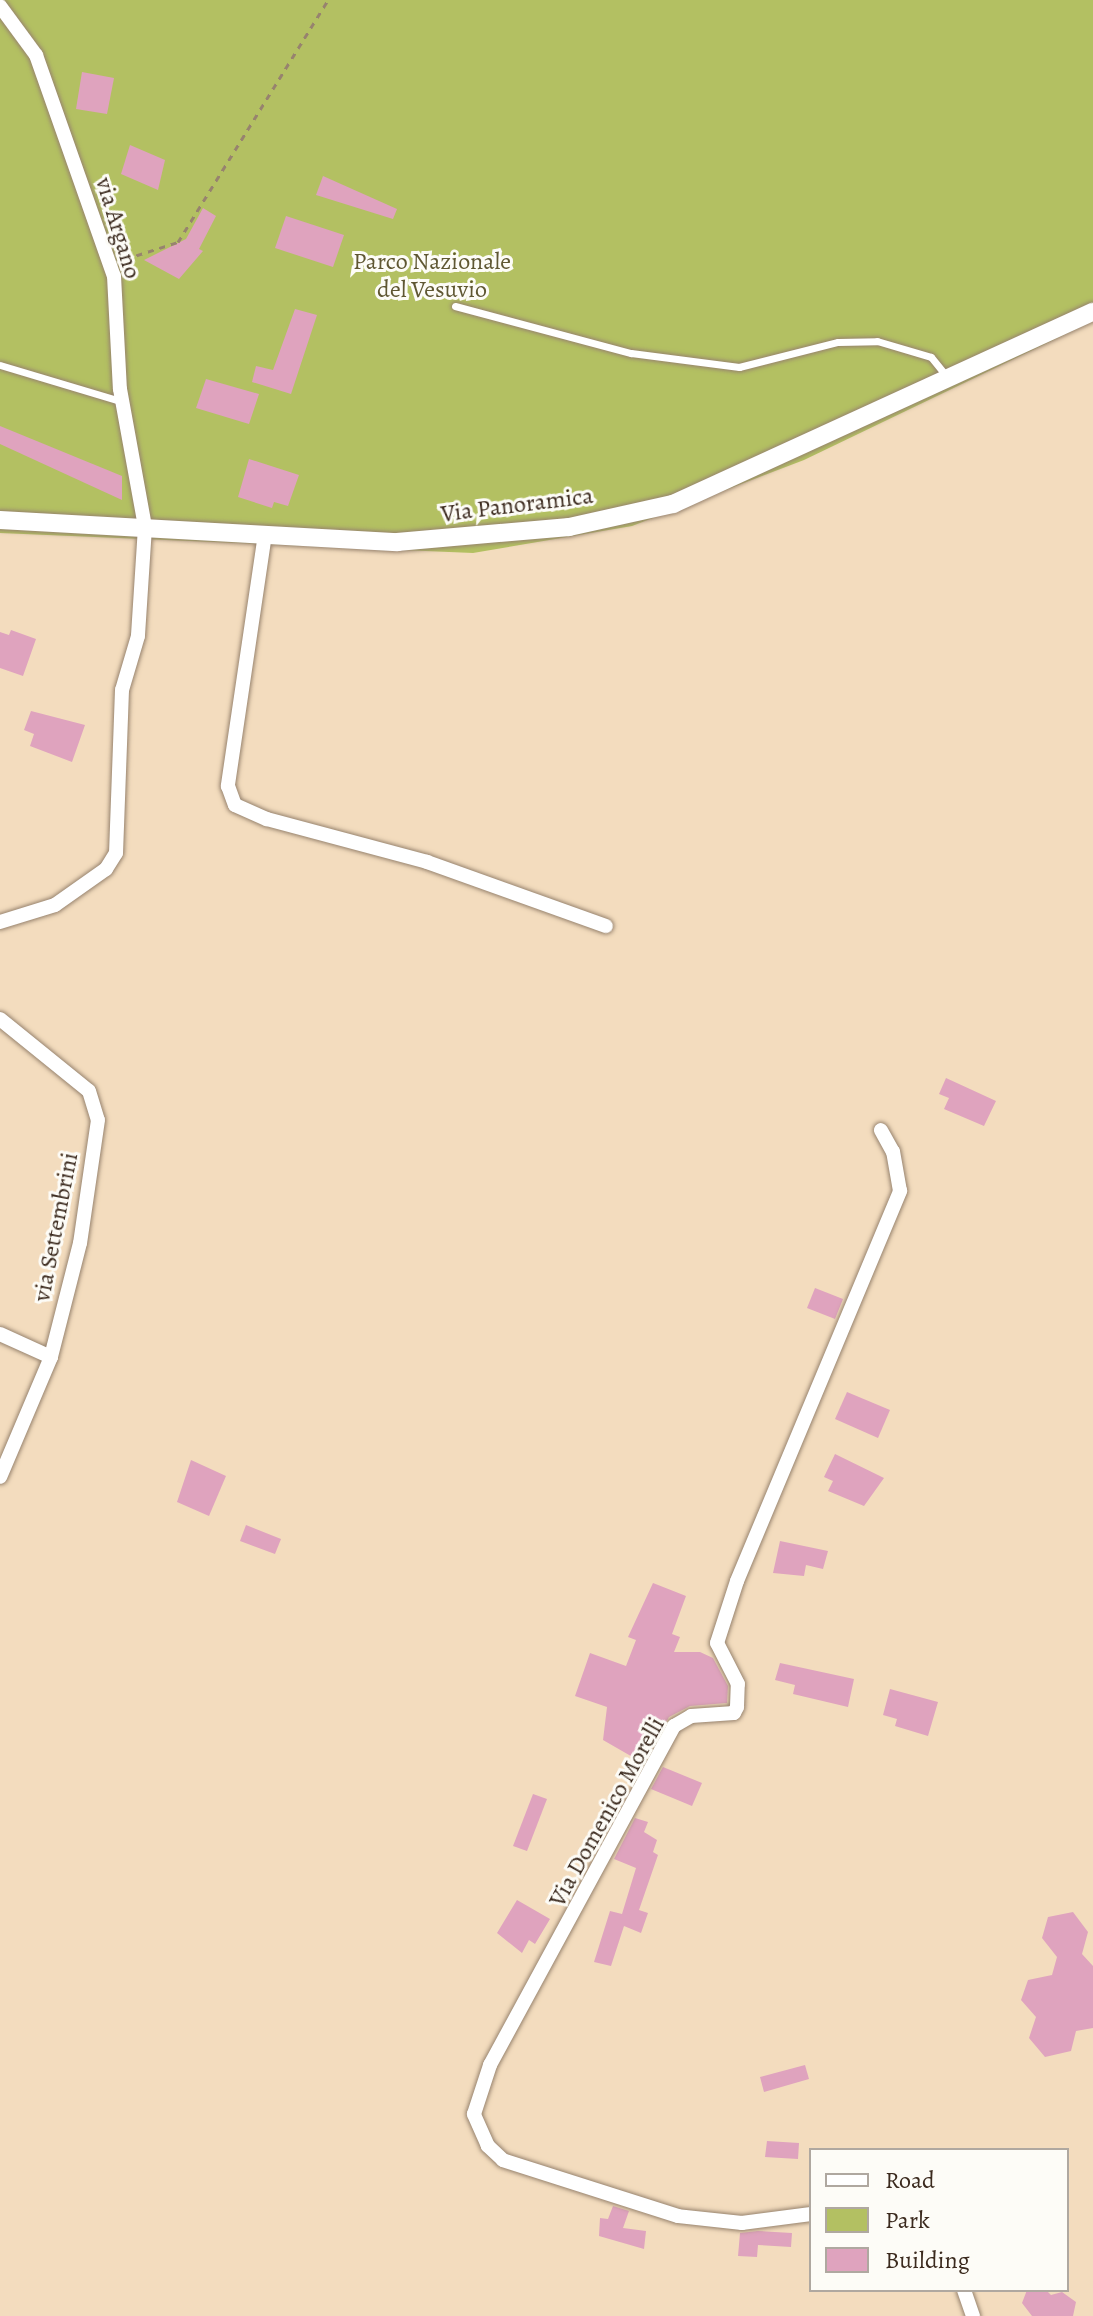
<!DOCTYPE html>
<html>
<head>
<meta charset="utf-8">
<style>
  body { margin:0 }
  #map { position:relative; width:1093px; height:2316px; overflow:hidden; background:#f3dcbe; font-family:Alegreya,serif }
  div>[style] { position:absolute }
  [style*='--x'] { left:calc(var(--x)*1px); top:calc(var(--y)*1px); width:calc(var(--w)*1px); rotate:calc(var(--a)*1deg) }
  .green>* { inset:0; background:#b3c062 }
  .building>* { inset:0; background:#dfa3be }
  .path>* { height:3px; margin-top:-1.5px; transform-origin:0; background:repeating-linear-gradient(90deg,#97836e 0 6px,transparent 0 12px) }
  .roads { filter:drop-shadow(0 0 2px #97836e) drop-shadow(0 0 2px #97836e) }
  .service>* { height:7px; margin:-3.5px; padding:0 3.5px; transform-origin:3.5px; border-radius:3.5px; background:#fff }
  .minor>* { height:14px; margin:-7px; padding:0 7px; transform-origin:7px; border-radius:7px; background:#fff }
  .tertiary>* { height:18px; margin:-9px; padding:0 9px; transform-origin:9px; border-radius:9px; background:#fff }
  span { translate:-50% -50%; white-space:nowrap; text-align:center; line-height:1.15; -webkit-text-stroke:6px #fdfcf7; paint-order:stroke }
  .street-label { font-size:24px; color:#3b2a1e }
  .park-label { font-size:24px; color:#5f5732 }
  .legend { position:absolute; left:809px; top:2148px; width:260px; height:144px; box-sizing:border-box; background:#fdfcf7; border:2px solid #afa8a0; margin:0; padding:10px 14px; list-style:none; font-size:24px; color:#3b2a1e }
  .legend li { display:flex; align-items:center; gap:16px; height:40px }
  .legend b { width:40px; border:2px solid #afa8a0 }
</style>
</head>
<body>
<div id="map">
  <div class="green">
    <div style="clip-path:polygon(0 0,1093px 0,1093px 321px,804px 460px,632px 526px,473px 553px,0 533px)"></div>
  </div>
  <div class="building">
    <div style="clip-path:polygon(82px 72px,114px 78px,107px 114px,76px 109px)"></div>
    <div style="clip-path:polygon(130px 145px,165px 160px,158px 190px,121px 174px)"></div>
    <div style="clip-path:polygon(323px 176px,397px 209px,393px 219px,316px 195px)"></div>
    <div style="clip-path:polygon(203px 208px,216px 216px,199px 249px,203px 251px,179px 279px,144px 260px,186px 239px)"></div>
    <div style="clip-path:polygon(286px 216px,344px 235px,333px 267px,275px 248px)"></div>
    <div style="clip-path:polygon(295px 309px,317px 315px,291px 394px,252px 382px,256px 366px,273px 370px)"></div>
    <div style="clip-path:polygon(206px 379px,259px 394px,249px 424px,196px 408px)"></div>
    <div style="clip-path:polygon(0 426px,122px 476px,122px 500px,0 444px)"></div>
    <div style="clip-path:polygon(249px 459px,299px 475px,288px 506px,274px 502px,272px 508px,238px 497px)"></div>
    <div style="clip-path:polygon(11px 630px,36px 639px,23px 676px,0 668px,0 632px,9px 635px)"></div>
    <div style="clip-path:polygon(31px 711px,85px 725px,72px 762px,30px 746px,34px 734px,24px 730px)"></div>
    <div style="clip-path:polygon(946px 1078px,996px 1101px,984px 1126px,944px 1109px,949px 1098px,939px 1094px)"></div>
    <div style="clip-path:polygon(815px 1288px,843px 1299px,835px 1319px,807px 1308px)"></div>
    <div style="clip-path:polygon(847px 1392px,890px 1410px,878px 1438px,835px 1419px)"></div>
    <div style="clip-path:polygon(835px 1454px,884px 1478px,864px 1506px,828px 1491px,833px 1481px,824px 1477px)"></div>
    <div style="clip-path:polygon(191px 1460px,226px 1476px,209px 1516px,177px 1502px)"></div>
    <div style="clip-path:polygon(246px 1525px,281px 1539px,275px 1554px,240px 1541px)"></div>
    <div style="clip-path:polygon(780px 1541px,828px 1551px,823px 1569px,806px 1565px,804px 1576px,773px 1573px)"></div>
    <div style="clip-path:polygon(653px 1583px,686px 1596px,672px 1634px,680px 1637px,674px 1652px,700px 1652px,713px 1658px,728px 1686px,727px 1703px,690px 1706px,669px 1717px,643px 1763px,603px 1740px,607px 1707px,575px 1696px,590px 1653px,626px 1666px,636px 1640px,628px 1637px)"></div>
    <div style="clip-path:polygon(780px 1663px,854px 1679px,848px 1707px,793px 1694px,795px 1685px,775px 1680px)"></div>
    <div style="clip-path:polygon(890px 1689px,938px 1702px,928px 1736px,895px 1726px,897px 1719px,883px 1715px)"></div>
    <div style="clip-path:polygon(663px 1767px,702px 1783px,692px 1806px,651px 1789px)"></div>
    <div style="clip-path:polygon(533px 1794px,547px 1799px,527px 1851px,513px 1846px)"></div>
    <div style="clip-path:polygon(635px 1818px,648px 1822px,644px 1832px,657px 1840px,653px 1852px,658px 1855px,639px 1910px,648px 1913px,641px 1933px,624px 1926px,611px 1966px,594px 1962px,610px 1911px,622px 1914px,636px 1868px,614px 1859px)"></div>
    <div style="clip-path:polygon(517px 1900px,550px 1919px,535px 1944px,529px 1940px,522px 1953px,497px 1933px)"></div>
    <div style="clip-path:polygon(1073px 1912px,1088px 1932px,1082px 1954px,1093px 1966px,1093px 2028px,1076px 2031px,1071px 2051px,1045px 2057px,1029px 2038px,1036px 2017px,1021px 2000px,1028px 1980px,1052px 1975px,1057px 1957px,1042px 1938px,1048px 1917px)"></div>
    <div style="clip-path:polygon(805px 2065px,809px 2079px,764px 2092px,760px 2077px)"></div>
    <div style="clip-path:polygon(767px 2141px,799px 2143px,798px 2159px,765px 2157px)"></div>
    <div style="clip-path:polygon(613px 2206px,629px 2211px,623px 2228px,646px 2231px,644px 2249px,599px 2236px,600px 2218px,608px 2219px)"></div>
    <div style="clip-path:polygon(758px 2231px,792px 2233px,791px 2247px,758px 2245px,757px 2257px,738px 2256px,740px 2233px)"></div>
    <div style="clip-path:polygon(1027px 2290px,1046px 2290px,1051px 2295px,1062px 2292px,1076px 2302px,1073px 2316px,1032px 2316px,1022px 2303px)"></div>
  </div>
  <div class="path">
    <div style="--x:125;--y:259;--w:56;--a:-17.8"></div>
    <div style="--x:178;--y:242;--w:285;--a:-58.2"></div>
  </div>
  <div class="roads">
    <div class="service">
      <div style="--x:455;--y:306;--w:182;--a:15"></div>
      <div style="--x:631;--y:353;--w:109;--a:7.4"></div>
      <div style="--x:739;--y:367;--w:102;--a:-14.2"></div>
      <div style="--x:838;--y:342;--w:39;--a:-1"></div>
      <div style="--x:877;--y:341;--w:56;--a:16.5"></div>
      <div style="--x:931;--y:357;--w:26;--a:51"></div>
      <div style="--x:0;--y:365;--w:125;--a:16.7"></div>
    </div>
    <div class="minor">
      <div style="--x:0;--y:6;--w:61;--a:53.7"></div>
      <div style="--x:36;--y:55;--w:234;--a:70.6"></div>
      <div style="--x:114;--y:276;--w:113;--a:87"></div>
      <div style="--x:120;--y:389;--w:140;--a:79.7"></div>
      <div style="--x:145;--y:527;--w:109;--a:93.7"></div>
      <div style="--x:138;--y:636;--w:56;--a:106.5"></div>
      <div style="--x:122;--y:690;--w:163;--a:92.1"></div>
      <div style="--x:116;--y:853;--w:19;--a:122"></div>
      <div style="--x:106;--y:869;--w:62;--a:144.8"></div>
      <div style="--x:55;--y:905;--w:58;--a:162.8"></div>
      <div style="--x:265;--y:534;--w:255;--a:98.4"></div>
      <div style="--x:228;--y:786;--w:20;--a:70"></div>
      <div style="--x:235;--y:805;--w:35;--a:24"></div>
      <div style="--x:267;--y:819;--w:166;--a:15"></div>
      <div style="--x:427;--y:862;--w:190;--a:19.7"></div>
      <div style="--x:0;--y:1019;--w:114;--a:39"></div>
      <div style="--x:89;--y:1091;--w:30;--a:73"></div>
      <div style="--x:98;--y:1120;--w:124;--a:98.3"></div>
      <div style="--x:80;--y:1243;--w:118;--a:104.3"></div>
      <div style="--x:51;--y:1357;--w:130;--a:113"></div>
      <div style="--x:0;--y:1334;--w:56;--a:24.3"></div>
      <div style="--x:811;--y:2214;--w:70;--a:172.6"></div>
      <div style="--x:742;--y:2223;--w:64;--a:-173.8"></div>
      <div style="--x:678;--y:2216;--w:184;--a:-162.3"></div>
      <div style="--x:503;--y:2160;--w:21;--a:-137"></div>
      <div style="--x:488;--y:2146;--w:35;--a:-114"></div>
      <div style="--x:474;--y:2114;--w:52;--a:-71.9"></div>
      <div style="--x:490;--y:2065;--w:386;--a:-61.5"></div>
      <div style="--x:674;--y:1726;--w:20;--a:-30"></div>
      <div style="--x:691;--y:1716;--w:43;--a:-4"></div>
      <div style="--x:734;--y:1713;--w:7;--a:-63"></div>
      <div style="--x:737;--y:1707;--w:23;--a:-88"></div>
      <div style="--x:738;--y:1684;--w:46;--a:-117.1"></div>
      <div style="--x:717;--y:1643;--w:65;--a:-72.1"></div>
      <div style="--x:737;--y:1581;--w:423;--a:-67.3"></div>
      <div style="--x:900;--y:1191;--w:40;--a:-100"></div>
      <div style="--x:893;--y:1152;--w:25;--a:-119"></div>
      <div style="--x:964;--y:2290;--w:28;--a:71"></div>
    </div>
    <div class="tertiary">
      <div style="--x:0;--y:520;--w:398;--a:3.2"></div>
      <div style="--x:397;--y:542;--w:173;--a:-5"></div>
      <div style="--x:569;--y:527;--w:107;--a:-12.5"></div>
      <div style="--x:673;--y:504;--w:462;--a:-24.6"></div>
    </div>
  </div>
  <div class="street-label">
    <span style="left:118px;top:228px;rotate:73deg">via Argano</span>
    <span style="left:517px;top:505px;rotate:-7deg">Via Panoramica</span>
    <span style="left:56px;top:1227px;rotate:-79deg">via Settembrini</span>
    <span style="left:607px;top:1812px;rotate:-61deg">Via Domenico Morelli</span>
  </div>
  <div class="park-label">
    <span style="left:432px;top:276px">Parco Nazionale<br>del Vesuvio</span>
  </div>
  <ul class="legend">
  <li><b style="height:10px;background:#fff"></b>Road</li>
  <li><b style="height:22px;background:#b3c062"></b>Park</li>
  <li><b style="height:22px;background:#dfa3be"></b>Building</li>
  </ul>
</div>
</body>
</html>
